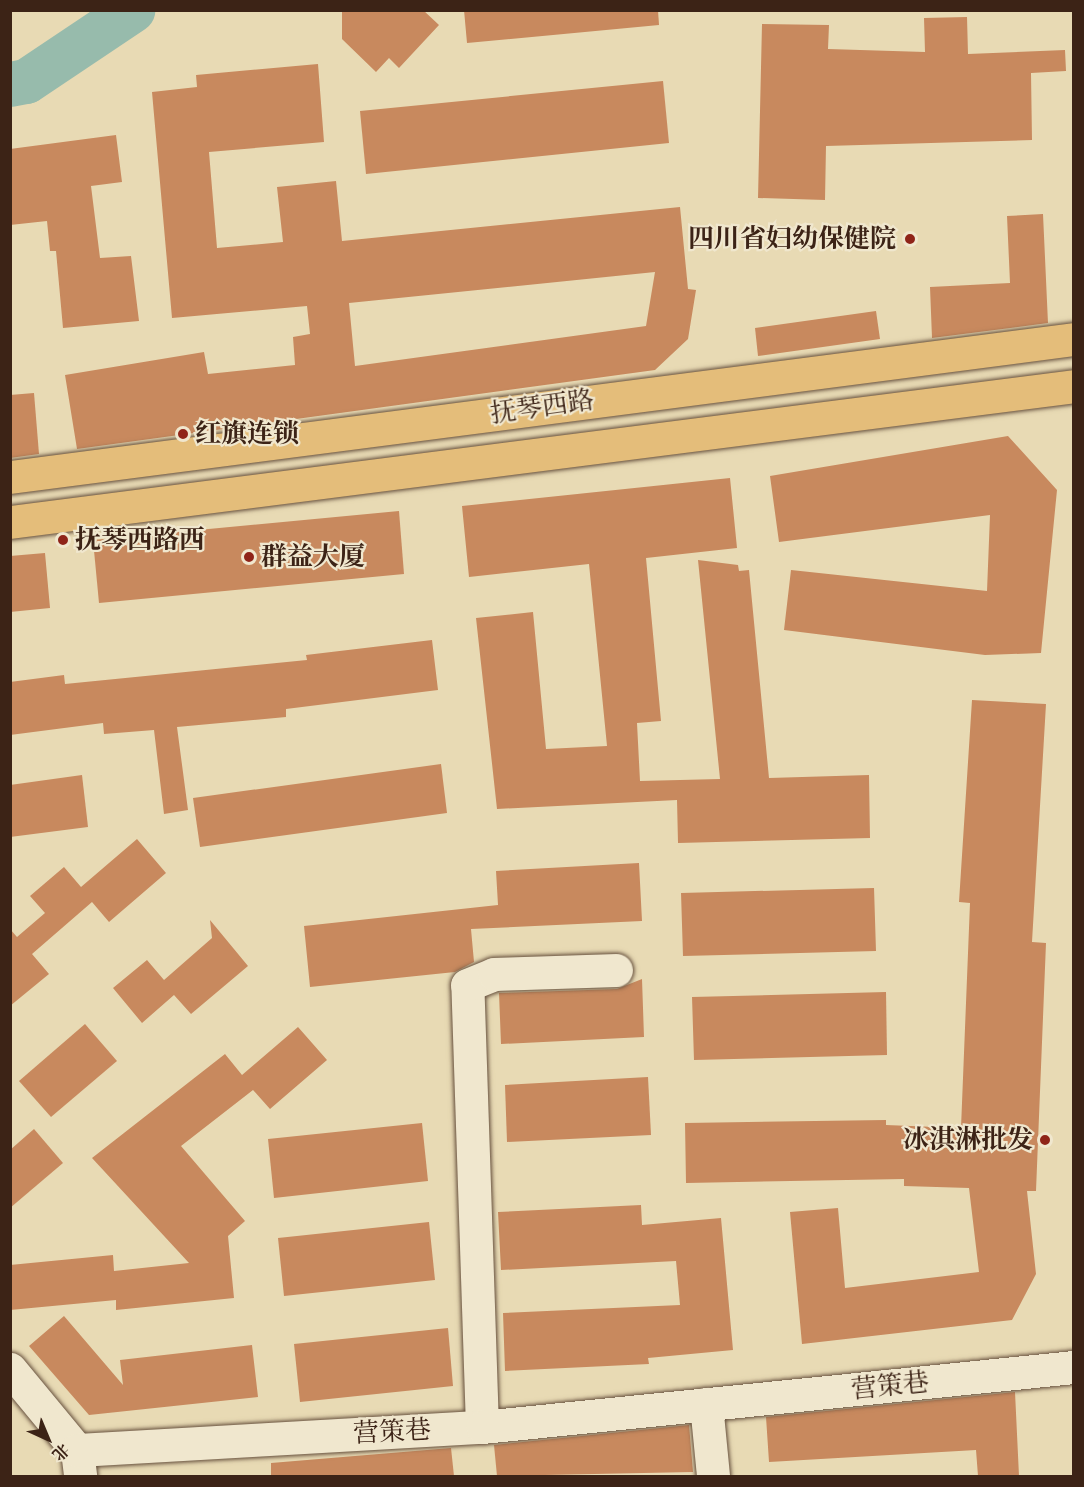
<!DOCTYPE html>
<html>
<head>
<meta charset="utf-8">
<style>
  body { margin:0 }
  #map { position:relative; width:1084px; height:1487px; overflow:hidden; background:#e8dab4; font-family:Cardo,"Noto Serif SC",serif }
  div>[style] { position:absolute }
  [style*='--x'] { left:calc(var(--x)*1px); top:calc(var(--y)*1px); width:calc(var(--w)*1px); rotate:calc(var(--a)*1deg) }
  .river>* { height:45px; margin:-22.5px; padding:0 22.5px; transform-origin:22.5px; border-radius:22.5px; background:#97bbac }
  .building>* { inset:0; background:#c8895e }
  .roads { filter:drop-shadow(0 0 2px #67513e) drop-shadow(0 0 2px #67513e) }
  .minor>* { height:33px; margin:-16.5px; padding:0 16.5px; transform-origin:16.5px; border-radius:16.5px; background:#f0e7ce }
  .major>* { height:33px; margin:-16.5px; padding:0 16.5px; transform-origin:16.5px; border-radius:16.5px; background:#e4bd7a }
  .dots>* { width:16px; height:16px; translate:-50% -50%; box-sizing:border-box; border:3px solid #f0e7ce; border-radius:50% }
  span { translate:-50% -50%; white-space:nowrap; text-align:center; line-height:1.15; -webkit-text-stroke:4.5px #f0e7ce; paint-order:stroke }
  .poi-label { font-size:26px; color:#3c2316; font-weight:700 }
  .right { translate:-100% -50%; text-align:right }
  .left { translate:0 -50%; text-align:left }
  .street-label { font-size:26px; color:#3c2316 }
  .frame { position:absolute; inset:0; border:12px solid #3c2316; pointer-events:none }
  .north { position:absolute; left:18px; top:1409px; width:60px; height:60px; -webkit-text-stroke:4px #f0e7ce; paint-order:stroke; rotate:136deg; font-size:16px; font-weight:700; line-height:24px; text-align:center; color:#3c2316 }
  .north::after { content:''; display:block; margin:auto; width:21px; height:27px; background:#3c2316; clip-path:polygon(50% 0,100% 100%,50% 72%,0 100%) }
</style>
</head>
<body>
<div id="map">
  <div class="river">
    <div style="--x:10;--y:84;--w:16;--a:-11"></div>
    <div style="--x:26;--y:81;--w:128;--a:-33.8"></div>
  </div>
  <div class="building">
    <div style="clip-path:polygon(342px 10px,423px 10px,439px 25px,399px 68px,389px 58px,376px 72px,342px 39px)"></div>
    <div style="clip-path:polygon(464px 10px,658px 10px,659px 25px,467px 43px)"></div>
    <div style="clip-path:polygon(967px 17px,968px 54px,1065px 50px,1066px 71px,1031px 73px,1032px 140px,826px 146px,825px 200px,758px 198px,762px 24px,829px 25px,828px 49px,925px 52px,924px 18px)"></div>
    <div style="clip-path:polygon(evenodd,318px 64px,324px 142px,209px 152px,217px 248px,283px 242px,277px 187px,336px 181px,342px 241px,680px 207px,688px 289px,696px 290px,688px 339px,655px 370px,77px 449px,65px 375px,204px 352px,208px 374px,295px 365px,293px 337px,310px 334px,307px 306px,172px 318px,152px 92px,197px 87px,196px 75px,318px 64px,655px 272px,646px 326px,355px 366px,349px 303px,655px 272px)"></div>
    <div style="clip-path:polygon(663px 81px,669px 143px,366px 174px,360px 111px)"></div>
    <div style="clip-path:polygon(116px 135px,122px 182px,91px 186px,100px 258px,131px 256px,139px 321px,63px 328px,56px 251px,50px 251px,47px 221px,10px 225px,10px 149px)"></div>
    <div style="clip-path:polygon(1043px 214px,1048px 323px,932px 338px,930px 287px,1010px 283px,1007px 216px)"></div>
    <div style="clip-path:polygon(876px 311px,880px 339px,758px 356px,755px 328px)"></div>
    <div style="clip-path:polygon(34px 393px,39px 454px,10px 458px,10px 395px)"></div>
    <div style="clip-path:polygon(1008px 436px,1057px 490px,1041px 653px,985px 655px,784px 630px,791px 570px,987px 591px,990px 515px,779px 542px,770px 476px)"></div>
    <div style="clip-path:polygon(730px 478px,737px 548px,646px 558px,661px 721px,637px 723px,640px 781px,720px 779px,698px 560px,738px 565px,739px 571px,749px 570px,769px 778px,869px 775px,870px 838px,678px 843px,677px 800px,497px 809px,476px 618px,533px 612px,546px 749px,607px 746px,589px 564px,469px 577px,462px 506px)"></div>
    <div style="clip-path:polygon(399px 511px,404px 574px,99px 603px,93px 540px)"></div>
    <div style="clip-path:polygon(45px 553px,50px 608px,10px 612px,10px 556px)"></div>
    <div style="clip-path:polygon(432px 640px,438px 690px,286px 709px,286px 717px,177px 727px,188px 810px,164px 814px,154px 730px,104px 734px,103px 723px,10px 735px,10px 682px,64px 675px,65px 684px,307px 660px,306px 655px)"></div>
    <div style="clip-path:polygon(972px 700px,1046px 704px,1032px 942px,1046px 943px,1036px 1191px,1027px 1191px,1036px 1274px,1012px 1320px,802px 1344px,790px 1212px,838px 1208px,845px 1288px,979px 1272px,969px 1188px,904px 1186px,904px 1179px,686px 1183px,685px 1123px,886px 1120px,886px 1125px,961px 1128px,970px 903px,959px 902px)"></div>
    <div style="clip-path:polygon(441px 764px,447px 813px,200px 847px,193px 798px)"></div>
    <div style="clip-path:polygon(82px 775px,88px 827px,10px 837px,10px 785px)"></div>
    <div style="clip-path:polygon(137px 839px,166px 873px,109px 922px,92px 902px,32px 954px,49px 974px,10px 1006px,10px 929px,17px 937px,45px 913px,30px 896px,64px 867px,81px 887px)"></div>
    <div style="clip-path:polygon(639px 863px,642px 921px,471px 929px,474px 962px,455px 972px,310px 987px,304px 926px,498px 905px,496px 871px)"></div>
    <div style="clip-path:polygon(874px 888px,876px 951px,683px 956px,681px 893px)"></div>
    <div style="clip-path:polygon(210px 920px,248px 966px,191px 1014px,174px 995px,142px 1023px,113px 988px,147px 960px,164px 980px,212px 938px)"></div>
    <div style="clip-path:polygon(642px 979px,644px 1037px,501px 1044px,499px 993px,617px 989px)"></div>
    <div style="clip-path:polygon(886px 992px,887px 1055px,694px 1060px,692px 997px)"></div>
    <div style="clip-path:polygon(85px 1024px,117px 1061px,51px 1117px,19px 1081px)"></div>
    <div style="clip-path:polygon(298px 1027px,327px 1060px,270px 1109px,253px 1090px,181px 1146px,245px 1221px,228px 1236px,234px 1298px,116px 1310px,116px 1300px,10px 1310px,10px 1265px,113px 1255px,114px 1271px,189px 1263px,92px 1158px,225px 1054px,242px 1075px)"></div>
    <div style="clip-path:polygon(648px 1077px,651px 1135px,507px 1142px,505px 1085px)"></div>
    <div style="clip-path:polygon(422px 1123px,428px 1181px,274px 1198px,268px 1139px)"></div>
    <div style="clip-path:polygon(34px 1129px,63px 1163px,10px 1208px,10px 1150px)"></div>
    <div style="clip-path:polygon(641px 1205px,642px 1225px,721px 1218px,733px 1350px,648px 1358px,649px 1364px,505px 1371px,503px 1313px,680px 1305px,676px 1261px,501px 1270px,498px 1212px)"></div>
    <div style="clip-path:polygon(429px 1222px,435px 1280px,284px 1296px,278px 1238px)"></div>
    <div style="clip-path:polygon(64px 1316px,123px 1385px,120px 1360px,252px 1345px,258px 1397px,89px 1415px,29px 1346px)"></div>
    <div style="clip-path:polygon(448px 1328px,453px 1386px,300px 1402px,294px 1344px)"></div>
    <div style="clip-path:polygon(1015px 1392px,1019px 1476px,978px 1476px,976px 1450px,769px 1462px,766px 1417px)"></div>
    <div style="clip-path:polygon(689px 1425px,693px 1472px,497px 1476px,494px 1445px)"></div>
    <div style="clip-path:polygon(451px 1448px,454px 1476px,271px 1476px,271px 1463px)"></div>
  </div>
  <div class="roads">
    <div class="minor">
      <div style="--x:10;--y:1369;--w:105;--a:50.4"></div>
      <div style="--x:77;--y:1450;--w:26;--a:83"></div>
      <div style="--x:706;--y:1404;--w:72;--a:84.4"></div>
      <div style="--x:482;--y:1427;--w:442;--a:-91.9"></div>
      <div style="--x:467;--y:985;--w:29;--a:-22"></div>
      <div style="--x:494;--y:974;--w:122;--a:-1.9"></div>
      <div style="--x:77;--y:1450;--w:406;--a:-3.3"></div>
      <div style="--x:482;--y:1427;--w:595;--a:-5.79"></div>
    </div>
    <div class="major">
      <div style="--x:10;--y:477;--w:1073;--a:-7.39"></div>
      <div style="--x:10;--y:522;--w:1073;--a:-7.28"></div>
    </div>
  </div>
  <div class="dots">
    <div style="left:910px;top:239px;background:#8f2418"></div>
    <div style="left:183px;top:434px;background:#8f2418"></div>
    <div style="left:63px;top:540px;background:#8f2418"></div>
    <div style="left:249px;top:557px;background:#8f2418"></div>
    <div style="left:1045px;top:1140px;background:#8f2418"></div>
  </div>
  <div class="poi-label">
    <span class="right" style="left:896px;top:239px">四川省妇幼保健院</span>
    <span class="left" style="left:195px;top:434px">红旗连锁</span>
    <span class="left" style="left:75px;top:540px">抚琴西路西</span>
    <span class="left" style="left:261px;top:557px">群益大厦</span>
    <span class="right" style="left:1033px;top:1140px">冰淇淋批发</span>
  </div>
  <div class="street-label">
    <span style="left:542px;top:407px;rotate:-8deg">抚琴西路</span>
    <span style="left:890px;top:1386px;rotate:-6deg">营策巷</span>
    <span style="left:392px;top:1432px;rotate:-3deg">营策巷</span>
  </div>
  <div class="frame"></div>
  <div class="north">北</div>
</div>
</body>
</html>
